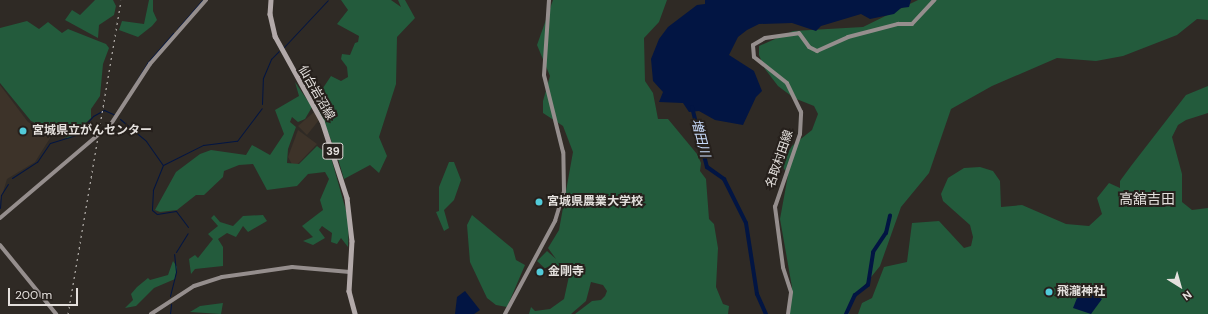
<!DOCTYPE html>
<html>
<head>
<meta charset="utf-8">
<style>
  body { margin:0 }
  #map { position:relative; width:1208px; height:314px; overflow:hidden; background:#2f2a25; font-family:"DM Sans","Noto Sans JP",sans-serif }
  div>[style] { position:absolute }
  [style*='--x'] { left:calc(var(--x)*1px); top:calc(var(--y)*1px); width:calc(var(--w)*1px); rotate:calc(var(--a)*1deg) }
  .built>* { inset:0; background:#3d3329 }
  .green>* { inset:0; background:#235b3c }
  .water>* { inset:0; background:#021543 }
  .stream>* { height:1px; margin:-0.5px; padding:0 0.5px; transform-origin:0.5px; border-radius:0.5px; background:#021543 }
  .river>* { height:4px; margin:-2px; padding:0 2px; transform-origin:2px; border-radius:2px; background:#021543 }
  .secondary>* { height:4px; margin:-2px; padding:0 2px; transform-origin:2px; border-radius:2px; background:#958e8d }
  .primary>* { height:4.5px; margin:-2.25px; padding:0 2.25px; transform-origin:2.25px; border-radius:2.25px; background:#b2a9a9 }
  .rail>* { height:1px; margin-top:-0.5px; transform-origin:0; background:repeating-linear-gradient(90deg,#c9c5c1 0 2px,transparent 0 6px) }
  .dots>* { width:11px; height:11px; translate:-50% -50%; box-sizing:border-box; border:2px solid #26201c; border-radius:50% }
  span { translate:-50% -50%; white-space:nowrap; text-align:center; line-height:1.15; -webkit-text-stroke:4px #26201c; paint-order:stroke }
  .shield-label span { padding:1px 3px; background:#26201c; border:1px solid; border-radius:3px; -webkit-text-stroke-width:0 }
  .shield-label { font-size:11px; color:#e4e0dd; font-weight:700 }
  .street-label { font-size:12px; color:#e4e0dd }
  .poi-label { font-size:12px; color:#e4e0dd; font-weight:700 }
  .left { translate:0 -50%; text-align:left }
  .water-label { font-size:13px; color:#c8dbfb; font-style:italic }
  .quarter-label { font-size:14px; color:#e4e0dd }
  .north { position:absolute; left:1160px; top:266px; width:40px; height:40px; -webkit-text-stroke:3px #26201c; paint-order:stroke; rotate:143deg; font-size:11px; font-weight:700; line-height:16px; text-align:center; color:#e4e0dd }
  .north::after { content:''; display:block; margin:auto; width:14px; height:18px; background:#e4e0dd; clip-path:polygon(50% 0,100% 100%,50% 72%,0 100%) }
  .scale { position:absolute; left:8px; top:288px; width:70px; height:18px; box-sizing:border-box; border:2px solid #e4e0dd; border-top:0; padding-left:5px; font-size:12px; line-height:14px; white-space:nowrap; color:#e4e0dd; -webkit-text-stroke:3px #26201c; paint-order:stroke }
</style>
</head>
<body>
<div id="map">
  <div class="built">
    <div style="clip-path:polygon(0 85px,28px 122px,52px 135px,35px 162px,7px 179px,0 202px)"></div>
    <div style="clip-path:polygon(314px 112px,319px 120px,307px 135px,298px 126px)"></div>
    <div style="clip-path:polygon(298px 130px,317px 144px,294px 168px,288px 157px)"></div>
  </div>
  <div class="green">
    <div style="clip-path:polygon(95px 0,113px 0,116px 6px,114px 15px,99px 25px,98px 38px,65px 20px,72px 10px,80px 15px)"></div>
    <div style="clip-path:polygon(149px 0,153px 0,153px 11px,157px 20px,152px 26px,138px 37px,119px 30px,122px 21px,144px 24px)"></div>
    <div style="clip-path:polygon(341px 0,391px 0,401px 7px,398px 0,405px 0,415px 18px,397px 37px,396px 84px,379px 137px,387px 156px,379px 173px,370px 165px,344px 179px,336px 152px,313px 96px,323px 88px,331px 76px,341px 81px,348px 77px,347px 67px,341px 59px,342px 54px,350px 55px,355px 43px,358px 42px,359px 36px,337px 24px,348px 10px)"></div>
    <div style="clip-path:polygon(553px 0,667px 0,659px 22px,644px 38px,645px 81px,653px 93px,658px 119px,668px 119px,697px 154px,701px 163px,700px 171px,706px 179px,709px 219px,714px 224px,718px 248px,716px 287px,723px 304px,729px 306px,728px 314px,575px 314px,592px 301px,601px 300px,605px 296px,607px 291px,603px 285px,591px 282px,586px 301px,571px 314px,529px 314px,531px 307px,535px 311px,550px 309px,564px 299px,569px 276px,556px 260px,564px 271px,553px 276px,537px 261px,547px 251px,556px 259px,548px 248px,559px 230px,573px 152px,563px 126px,543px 113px,543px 101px,550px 76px,537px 45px)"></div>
    <div style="clip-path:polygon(918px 0,1208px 0,1208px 20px,1197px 19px,1177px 35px,1123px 56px,1096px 61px,1057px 58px,992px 86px,951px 109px,929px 173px,901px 207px,880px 266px,851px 302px,849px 314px,789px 314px,792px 287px,780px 219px,788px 175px,781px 164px,792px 146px,812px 130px,818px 114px,814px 106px,794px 98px,778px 86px,765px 69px,759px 55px,759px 46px,793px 31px,863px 27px)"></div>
    <div style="clip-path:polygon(27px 21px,39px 29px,48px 22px,62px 33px,68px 29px,106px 44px,109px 48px,103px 64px,100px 96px,91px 109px,91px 118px,70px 138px,56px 136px,48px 129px,31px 121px,0 83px,0 28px)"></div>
    <div style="clip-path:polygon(295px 82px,312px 107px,305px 119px,298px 122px,292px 117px,290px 122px,296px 127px,288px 149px,287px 163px,299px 164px,317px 146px,322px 150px,328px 147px,349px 221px,348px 247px,341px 238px,337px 244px,331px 242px,332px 233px,322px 226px,319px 230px,325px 238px,313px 245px,303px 241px,313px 237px,302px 226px,323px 210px,320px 200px,329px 179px,325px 172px,308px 174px,297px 186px,267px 190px,253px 164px,239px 165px,224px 171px,223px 177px,204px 195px,196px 195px,177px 210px,160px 212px,155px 210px,176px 172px,200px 154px,211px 150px,246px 155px,252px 145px,270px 155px,284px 134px,275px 110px,299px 96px)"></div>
    <div style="clip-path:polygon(1208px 86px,1208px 113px,1186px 120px,1178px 125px,1172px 137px,1182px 174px,1182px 202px,1192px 210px,1208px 208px,1208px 314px,858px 314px,862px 303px,872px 298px,884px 267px,907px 262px,912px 223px,939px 221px,964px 248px,971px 246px,973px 237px,970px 225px,943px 201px,941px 194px,948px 178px,964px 168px,980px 167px,993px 171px,1000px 181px,1001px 207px,1022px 205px,1066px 224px,1089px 226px,1102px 214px,1097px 198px,1109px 183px,1120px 188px,1120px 181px,1131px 166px,1186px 95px)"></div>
    <div style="clip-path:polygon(449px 162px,454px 162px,461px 180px,454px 200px,444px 210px,449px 228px,444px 231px,436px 212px,439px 211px,439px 187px)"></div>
    <div style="clip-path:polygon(214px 215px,220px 222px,233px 226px,243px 216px,263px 215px,267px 221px,248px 232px,243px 226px,236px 237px,227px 233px,218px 239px,223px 247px,223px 266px,195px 269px,191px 274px,189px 259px,195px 255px,198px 258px,213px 239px,208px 234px,218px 226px,211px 218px)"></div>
    <div style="clip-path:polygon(472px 215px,513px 249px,516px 260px,525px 265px,507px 307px,496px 305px,487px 298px,470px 262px,467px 225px)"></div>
    <div style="clip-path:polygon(173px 261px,177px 267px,175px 279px,154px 288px,136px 306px,125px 308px,133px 300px,131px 294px,137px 287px,148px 278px,150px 280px,168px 275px)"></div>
    <div style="clip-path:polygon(223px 303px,221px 314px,190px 312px,200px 306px)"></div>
  </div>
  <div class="water">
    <div style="clip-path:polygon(705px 0,911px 0,909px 7px,901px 8px,894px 14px,870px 19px,861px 14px,821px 26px,816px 31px,792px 23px,759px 24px,747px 30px,738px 37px,729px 55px,754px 71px,762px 91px,756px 97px,743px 125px,715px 120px,699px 111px,689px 112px,683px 103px,659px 102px,663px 92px,653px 81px,651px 59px,659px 39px,668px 27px,697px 5px,705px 4px)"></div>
    <div style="clip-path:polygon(465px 291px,480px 310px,474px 314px,455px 314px,457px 297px)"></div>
    <div style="clip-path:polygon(1079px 293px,1094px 294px,1102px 299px,1091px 314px,1073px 308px)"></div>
  </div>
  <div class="stream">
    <div style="--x:177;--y:29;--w:38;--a:-49"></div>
    <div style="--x:284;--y:47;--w:64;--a:-46.9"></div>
    <div style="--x:134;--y:85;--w:26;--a:-59"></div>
    <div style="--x:147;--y:63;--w:40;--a:-49"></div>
    <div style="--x:262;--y:104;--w:26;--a:-88"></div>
    <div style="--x:263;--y:78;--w:21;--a:-67"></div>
    <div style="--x:271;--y:59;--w:11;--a:-45"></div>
    <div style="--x:120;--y:119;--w:34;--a:40"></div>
    <div style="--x:146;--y:141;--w:29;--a:55"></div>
    <div style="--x:163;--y:165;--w:27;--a:112"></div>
    <div style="--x:153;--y:190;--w:20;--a:93"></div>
    <div style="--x:152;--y:210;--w:6;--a:39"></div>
    <div style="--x:157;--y:214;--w:19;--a:-9"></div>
    <div style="--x:176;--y:211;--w:20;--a:53"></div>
    <div style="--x:163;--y:165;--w:45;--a:-26.6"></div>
    <div style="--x:203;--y:145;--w:34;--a:-7"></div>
    <div style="--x:237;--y:141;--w:41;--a:-52.9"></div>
    <div style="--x:12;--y:178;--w:30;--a:-33"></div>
    <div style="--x:37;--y:162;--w:23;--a:-56"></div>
    <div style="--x:50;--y:143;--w:27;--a:-17"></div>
    <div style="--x:76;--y:135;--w:25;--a:-48"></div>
    <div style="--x:93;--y:116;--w:13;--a:-29"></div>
    <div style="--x:104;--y:110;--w:12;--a:24"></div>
    <div style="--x:0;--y:208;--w:13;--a:-86"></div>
    <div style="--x:1;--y:195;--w:13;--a:-58"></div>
    <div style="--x:176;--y:252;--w:22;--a:-58"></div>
    <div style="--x:170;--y:296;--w:25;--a:-76"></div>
    <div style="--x:176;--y:272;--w:18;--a:-96"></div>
    <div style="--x:170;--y:314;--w:10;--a:-84"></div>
  </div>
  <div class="river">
    <div style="--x:692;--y:107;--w:62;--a:76"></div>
    <div style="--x:707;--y:167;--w:21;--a:35"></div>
    <div style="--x:724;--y:179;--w:49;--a:63.4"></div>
    <div style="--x:746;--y:223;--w:72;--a:81.2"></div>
    <div style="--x:757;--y:294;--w:22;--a:66"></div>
    <div style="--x:846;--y:314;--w:21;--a:-65"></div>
    <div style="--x:855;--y:295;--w:16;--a:-38"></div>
    <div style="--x:868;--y:285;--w:33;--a:-81"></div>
    <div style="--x:873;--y:252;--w:23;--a:-56"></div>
    <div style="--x:886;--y:233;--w:18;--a:-77"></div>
  </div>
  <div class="secondary">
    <div style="--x:0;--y:218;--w:145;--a:-40.3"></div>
    <div style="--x:111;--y:124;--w:72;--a:-57"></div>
    <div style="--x:150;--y:64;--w:85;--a:-48.8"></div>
    <div style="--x:0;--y:245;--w:89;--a:50.9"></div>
    <div style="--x:151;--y:314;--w:51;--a:-33.1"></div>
    <div style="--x:194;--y:286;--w:29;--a:-18"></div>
    <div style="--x:222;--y:277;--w:71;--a:-8.1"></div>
    <div style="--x:292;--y:267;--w:58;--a:4.9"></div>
    <div style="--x:505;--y:314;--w:106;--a:-61.7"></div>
    <div style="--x:555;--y:221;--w:31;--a:-73"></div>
    <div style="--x:564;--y:191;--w:39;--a:-91"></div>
    <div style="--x:563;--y:152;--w:79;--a:-103.9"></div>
    <div style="--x:544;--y:75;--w:75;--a:-86.2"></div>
    <div style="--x:788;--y:314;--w:22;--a:-82"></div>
    <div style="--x:791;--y:292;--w:26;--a:-108"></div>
    <div style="--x:783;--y:267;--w:61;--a:-97.6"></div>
    <div style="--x:775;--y:207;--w:77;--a:-71.1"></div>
    <div style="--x:800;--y:134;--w:22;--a:-87"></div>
    <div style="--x:801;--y:112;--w:32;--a:-116"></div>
    <div style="--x:787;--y:83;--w:42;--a:-141.8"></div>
    <div style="--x:754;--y:57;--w:12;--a:-95"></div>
    <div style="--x:753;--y:45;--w:14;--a:-30"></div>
    <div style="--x:765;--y:38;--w:34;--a:-8"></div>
    <div style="--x:799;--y:33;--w:17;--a:54"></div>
    <div style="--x:809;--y:47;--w:9;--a:27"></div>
    <div style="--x:817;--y:51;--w:34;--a:-24"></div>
    <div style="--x:848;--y:37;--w:52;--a:-14.6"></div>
    <div style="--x:898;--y:24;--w:14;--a:0"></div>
    <div style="--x:912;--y:24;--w:33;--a:-47"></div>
  </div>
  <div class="primary">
    <div style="--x:271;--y:0;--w:14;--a:94"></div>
    <div style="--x:270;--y:14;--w:23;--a:77"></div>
    <div style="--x:275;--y:36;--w:97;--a:61.1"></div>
    <div style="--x:322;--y:121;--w:81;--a:72"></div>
    <div style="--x:347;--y:198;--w:43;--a:83.4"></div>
    <div style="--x:352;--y:241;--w:50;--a:93.4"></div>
    <div style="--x:349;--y:291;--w:24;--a:75"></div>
  </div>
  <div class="rail">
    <div style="--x:68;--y:314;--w:318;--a:-80.4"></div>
  </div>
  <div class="dots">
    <div style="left:23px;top:131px;background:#52cbd9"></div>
    <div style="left:539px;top:202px;background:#52cbd9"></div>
    <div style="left:540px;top:272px;background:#52cbd9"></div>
    <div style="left:1049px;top:292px;background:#52cbd9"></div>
  </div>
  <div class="shield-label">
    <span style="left:333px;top:151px">39</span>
  </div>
  <div class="street-label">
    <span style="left:316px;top:93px;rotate:60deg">仙台岩沼線</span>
    <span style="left:780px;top:159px;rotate:-71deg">名取村田線</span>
  </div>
  <div class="poi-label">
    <span class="left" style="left:32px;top:131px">宮城県立がんセンター</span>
    <span class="left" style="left:547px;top:202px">宮城県農業大学校</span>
    <span class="left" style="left:548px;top:272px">金剛寺</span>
    <span class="left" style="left:1057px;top:292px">飛瀧神社</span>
  </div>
  <div class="water-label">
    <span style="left:700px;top:138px;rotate:76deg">増田川</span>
  </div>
  <div class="quarter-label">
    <span style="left:1147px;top:199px">高舘吉田</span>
  </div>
  <div class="north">N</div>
  <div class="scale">200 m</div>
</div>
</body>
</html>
